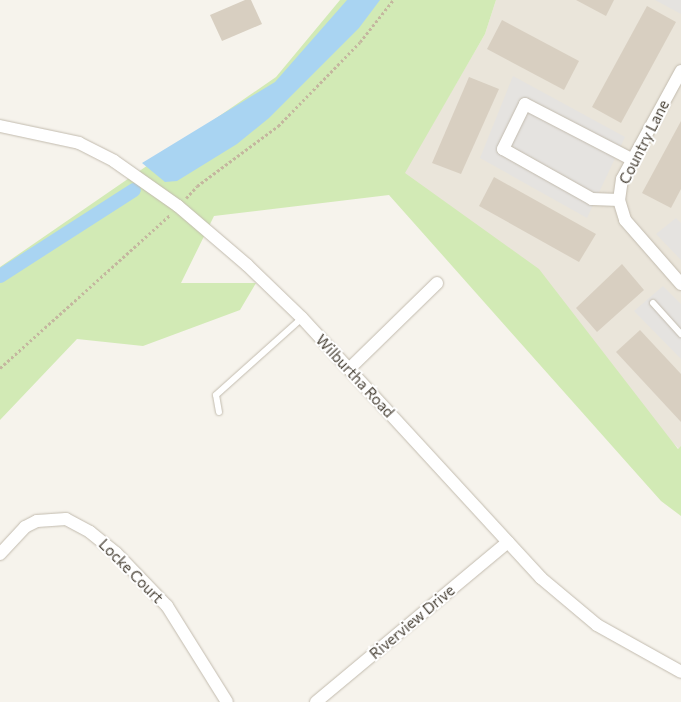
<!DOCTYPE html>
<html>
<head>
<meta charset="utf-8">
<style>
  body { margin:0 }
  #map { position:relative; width:681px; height:702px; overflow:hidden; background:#f6f3ec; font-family:Commissioner,sans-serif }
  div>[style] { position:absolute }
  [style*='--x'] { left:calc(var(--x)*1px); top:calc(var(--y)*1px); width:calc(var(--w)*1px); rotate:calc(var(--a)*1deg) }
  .residential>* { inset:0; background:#eae5da }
  .green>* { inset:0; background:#d2eab5 }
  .parking>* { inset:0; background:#e5e3e0 }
  .water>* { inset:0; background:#a9d4f2 }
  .canal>* { height:14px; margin:-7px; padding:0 7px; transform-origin:7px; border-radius:7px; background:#a9d4f2 }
  .building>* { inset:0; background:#d8cfc1 }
  .path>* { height:2.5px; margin-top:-1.25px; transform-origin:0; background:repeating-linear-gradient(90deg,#c4b79f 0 2.5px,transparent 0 5px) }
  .roads { filter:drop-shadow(0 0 1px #c2bbae) drop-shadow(0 0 1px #c2bbae) }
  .lane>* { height:6px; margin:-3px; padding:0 3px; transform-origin:3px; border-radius:3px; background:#fff }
  .street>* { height:12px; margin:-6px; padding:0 6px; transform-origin:6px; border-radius:6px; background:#fff }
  span { translate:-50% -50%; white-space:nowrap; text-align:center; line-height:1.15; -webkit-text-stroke:4px #fff; paint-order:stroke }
  .street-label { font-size:15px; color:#4b4439 }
</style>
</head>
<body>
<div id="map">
  <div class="residential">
    <div style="clip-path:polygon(496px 0,681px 0,681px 451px,404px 173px,485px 34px)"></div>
  </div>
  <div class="green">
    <div style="clip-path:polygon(340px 0,496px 0,485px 34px,405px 173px,539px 269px,678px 449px,681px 446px,681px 516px,661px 501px,389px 195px,214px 216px,181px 283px,256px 283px,240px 310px,143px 346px,77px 339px,0 420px,0 267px,276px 77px)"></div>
  </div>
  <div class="parking">
    <div style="clip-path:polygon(655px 0,681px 0,681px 14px)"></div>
    <div style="clip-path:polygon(513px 76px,625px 137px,587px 218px,480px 158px)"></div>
    <div style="clip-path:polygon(676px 218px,681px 223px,681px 260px,656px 234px)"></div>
    <div style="clip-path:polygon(663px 286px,681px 304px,681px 359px,634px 311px)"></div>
  </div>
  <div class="water">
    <div style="clip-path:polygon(347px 0,380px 0,359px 28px,269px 118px,237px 144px,177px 181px,165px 182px,142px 163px,275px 82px)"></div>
  </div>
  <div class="canal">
    <div style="--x:0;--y:276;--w:159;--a:-32.7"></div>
  </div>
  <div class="building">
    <div style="clip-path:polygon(245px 0,251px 0,262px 24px,222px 41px,210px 15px)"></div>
    <div style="clip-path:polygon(576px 0,614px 0,606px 16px)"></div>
    <div style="clip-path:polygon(647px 6px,676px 22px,621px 123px,592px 107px)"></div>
    <div style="clip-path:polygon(502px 20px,579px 61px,564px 90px,487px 49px)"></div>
    <div style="clip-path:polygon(469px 77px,499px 89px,461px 174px,432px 163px)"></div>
    <div style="clip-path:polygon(681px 121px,681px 189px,671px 208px,642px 193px)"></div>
    <div style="clip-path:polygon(494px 177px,596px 234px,579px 262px,479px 206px)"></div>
    <div style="clip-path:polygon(622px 264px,644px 290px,597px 332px,576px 308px)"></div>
    <div style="clip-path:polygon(640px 330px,681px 374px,681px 422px,616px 352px)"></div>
  </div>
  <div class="path">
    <div style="--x:186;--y:198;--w:16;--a:-47"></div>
    <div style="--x:197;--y:186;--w:101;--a:-36.5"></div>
    <div style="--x:278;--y:126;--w:117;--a:-45.7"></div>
    <div style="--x:360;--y:42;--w:53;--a:-51.8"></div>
    <div style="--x:0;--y:368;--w:229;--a:-42"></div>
  </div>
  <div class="roads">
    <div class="lane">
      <div style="--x:653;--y:303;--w:42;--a:47.9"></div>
      <div style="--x:219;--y:412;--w:17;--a:-100"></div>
      <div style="--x:216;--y:395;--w:115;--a:-41.8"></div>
    </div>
    <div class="street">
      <div style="--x:681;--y:71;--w:123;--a:118.6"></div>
      <div style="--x:622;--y:179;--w:21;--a:98"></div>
      <div style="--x:619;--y:200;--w:21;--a:73"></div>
      <div style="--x:625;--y:220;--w:85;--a:48.8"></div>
      <div style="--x:0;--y:126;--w:81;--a:12.1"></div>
      <div style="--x:79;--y:143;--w:39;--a:27"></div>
      <div style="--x:114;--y:161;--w:78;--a:35.1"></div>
      <div style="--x:178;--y:206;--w:91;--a:40.5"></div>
      <div style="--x:247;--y:265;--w:76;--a:43.9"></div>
      <div style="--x:302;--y:318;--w:353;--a:47.4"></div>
      <div style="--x:541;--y:578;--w:73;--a:40"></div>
      <div style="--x:597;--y:625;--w:96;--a:29.2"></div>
      <div style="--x:619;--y:200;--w:27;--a:-178"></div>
      <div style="--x:592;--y:199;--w:102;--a:-150.7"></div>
      <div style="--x:503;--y:149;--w:50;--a:-63.9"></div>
      <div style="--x:525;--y:104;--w:122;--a:27.4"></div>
      <div style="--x:349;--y:369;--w:123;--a:-44.3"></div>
      <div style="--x:0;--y:554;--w:37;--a:-47"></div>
      <div style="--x:25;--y:527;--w:13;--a:-27"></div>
      <div style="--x:37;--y:521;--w:29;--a:-4"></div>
      <div style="--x:66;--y:519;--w:27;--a:28"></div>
      <div style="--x:90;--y:532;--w:33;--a:39"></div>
      <div style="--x:116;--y:553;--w:74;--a:46.1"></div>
      <div style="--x:167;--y:606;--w:113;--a:58"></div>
      <div style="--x:316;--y:702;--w:250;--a:-39.8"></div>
    </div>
  </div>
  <div class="street-label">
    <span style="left:644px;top:142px;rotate:-63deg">Country Lane</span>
    <span style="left:355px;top:376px;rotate:47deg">Wilburtha Road</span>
    <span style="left:131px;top:571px;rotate:45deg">Locke Court</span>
    <span style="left:412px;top:622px;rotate:-40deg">Riverview Drive</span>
  </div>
</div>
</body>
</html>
